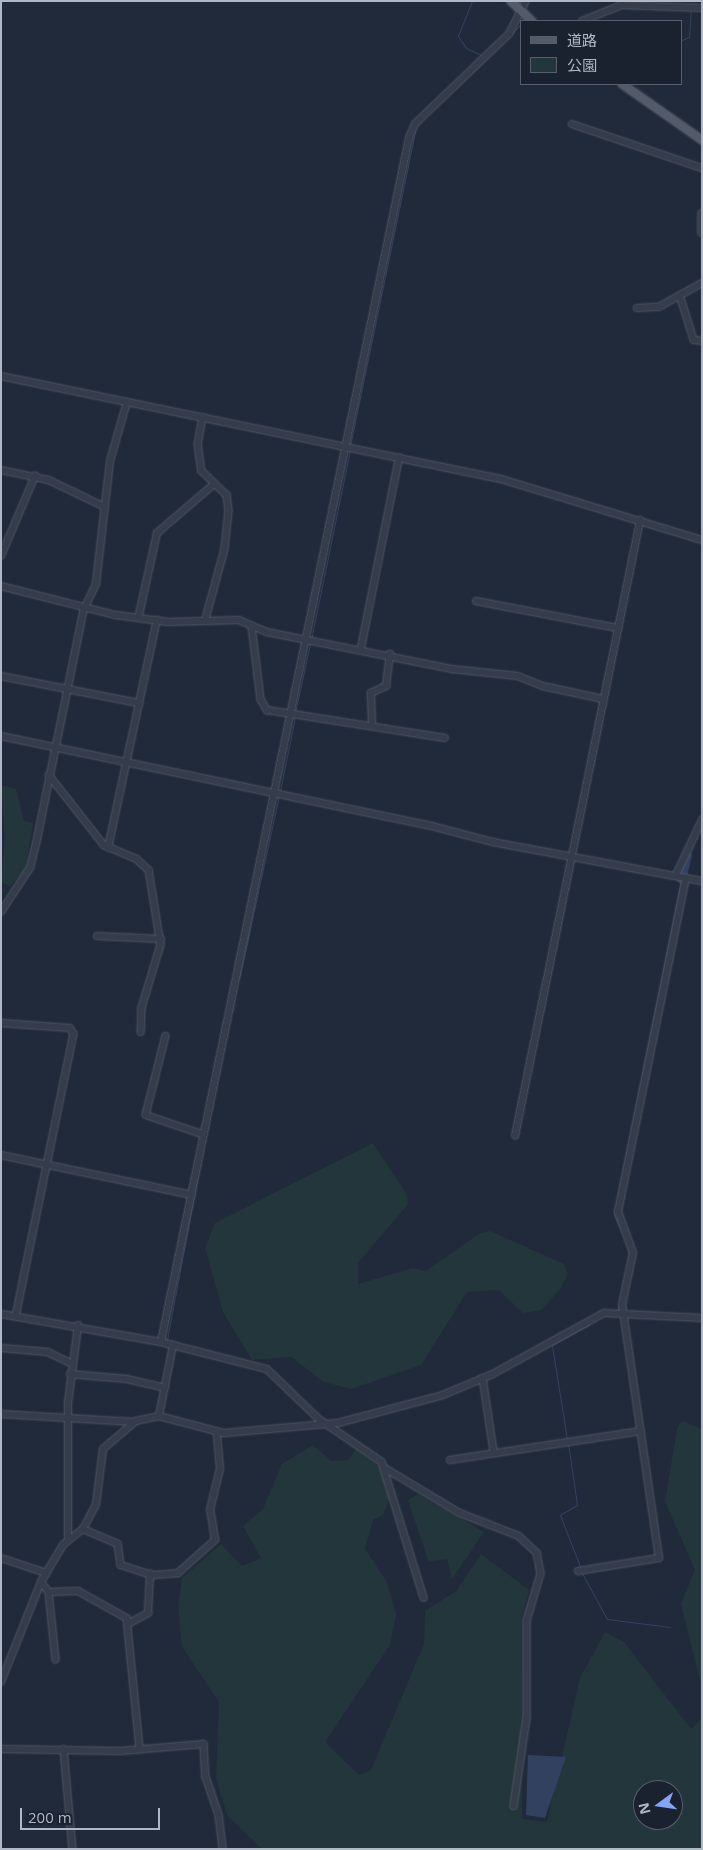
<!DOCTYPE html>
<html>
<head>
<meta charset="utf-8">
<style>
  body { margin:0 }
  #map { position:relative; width:703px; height:1850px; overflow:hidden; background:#212a3a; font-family:"Open Sans","Noto Sans JP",sans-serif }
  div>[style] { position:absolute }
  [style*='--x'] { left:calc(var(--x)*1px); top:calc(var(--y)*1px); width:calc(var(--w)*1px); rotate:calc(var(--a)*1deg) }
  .green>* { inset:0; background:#23363b }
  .water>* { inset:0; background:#334160 }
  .stream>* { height:1px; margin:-0.5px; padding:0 0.5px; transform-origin:0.5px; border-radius:0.5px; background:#334160 }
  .river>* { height:9px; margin:-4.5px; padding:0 4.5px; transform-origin:4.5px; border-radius:4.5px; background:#334160 }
  .roads { filter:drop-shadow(0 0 1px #505765) drop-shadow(0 0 1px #505765) }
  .minor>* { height:5.5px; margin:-2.75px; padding:0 2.75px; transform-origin:2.75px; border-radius:2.75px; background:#353c4b }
  .major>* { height:8px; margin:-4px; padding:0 4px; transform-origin:4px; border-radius:4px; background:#535b6b }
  span { translate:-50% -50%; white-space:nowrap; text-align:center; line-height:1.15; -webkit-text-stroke:4px #1a212f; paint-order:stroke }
  .frame { position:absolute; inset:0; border:2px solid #b0b7c7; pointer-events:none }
  .legend { position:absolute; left:520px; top:20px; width:162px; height:65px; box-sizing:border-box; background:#1a212f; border:1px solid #565d6c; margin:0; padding:6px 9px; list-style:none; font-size:15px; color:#b0b7c7 }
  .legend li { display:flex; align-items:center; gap:10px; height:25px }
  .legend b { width:25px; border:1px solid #565d6c }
  .north { position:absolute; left:633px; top:1780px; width:50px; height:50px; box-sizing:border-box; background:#1a212f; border:1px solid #565d6c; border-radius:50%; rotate:256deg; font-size:14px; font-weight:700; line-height:20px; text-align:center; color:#b0b7c7 }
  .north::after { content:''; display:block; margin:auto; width:18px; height:22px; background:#83a4f9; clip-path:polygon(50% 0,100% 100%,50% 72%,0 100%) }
  .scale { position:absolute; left:20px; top:1808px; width:140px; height:22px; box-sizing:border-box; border:2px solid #b0b7c7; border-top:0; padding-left:6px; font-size:15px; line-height:18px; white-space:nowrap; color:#b0b7c7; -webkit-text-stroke:4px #1a212f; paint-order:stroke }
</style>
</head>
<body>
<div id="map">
  <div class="green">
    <div style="clip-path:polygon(1px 785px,16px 789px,24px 821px,33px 823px,25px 870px,10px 886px,1px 882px,5px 838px)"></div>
    <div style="clip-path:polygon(373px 1143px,407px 1195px,408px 1204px,358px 1263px,358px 1284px,413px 1268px,426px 1271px,480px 1233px,490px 1231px,564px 1264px,568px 1274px,560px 1289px,542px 1310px,523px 1313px,499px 1290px,467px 1292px,421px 1365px,351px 1389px,324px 1382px,291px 1357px,252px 1360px,223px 1312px,211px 1268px,205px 1248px,215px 1223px)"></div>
    <div style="clip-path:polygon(682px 1421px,702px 1429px,702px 1688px,681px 1604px,695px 1570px,665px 1501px,677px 1429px)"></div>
    <div style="clip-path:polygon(evenodd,313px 1445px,331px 1461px,348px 1460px,356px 1449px,380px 1467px,390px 1498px,383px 1515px,373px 1520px,365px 1549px,387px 1582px,396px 1615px,390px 1645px,325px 1742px,359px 1775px,371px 1770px,424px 1644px,425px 1611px,456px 1591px,481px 1554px,529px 1590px,521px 1621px,522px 1819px,547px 1822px,580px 1678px,605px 1632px,624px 1642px,691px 1729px,702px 1718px,702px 1849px,262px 1849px,227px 1815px,216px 1778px,219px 1702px,182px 1647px,178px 1605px,182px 1578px,221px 1544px,242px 1566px,261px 1558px,243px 1526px,263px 1509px,282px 1464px,313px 1445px,643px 1790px,673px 1790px,673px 1820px,643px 1820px,643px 1790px)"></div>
    <div style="clip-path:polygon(418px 1494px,484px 1532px,452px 1579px,447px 1559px,429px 1562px,408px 1500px)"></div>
  </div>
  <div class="water">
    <div style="clip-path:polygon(528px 1755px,566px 1757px,545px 1818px,526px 1815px)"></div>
  </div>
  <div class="stream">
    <div style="--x:472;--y:1;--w:38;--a:112"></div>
    <div style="--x:458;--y:36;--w:14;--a:56"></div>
    <div style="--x:466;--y:48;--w:19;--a:25"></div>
    <div style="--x:682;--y:40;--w:8;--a:-23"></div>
    <div style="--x:689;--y:37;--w:26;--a:-86"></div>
    <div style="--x:473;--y:72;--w:69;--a:-45"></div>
    <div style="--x:350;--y:446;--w:321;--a:-78.3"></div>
    <div style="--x:311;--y:640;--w:194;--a:-78.4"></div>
    <div style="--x:295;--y:713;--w:71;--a:-77.7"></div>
    <div style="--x:280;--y:791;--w:76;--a:-78.5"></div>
    <div style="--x:239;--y:979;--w:188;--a:-77.7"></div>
    <div style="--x:622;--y:1231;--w:18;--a:-117"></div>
    <div style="--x:614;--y:1215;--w:343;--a:-78.7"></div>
    <div style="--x:629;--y:1248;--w:8;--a:83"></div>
    <div style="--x:617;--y:1312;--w:29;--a:-76"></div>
    <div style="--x:167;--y:1340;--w:174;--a:-79.4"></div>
    <div style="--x:567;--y:1439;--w:95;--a:-99.1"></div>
    <div style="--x:552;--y:1345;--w:43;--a:-28.9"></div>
    <div style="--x:568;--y:1443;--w:63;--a:81.7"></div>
    <div style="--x:577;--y:1505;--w:20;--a:150"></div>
    <div style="--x:560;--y:1515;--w:58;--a:68.7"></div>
    <div style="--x:582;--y:1573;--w:52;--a:61.5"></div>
    <div style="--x:607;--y:1619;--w:64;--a:7.2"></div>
  </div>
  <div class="river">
    <div style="--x:681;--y:879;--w:25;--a:-76"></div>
  </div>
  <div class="roads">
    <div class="minor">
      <div style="--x:582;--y:21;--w:43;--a:-21.8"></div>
      <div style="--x:622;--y:5;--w:80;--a:2.1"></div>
      <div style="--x:572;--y:124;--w:137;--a:18.7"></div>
      <div style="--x:702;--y:213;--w:20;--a:90"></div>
      <div style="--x:680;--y:295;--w:47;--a:72.7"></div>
      <div style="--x:694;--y:340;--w:8;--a:7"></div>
      <div style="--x:637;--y:308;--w:22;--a:-3"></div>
      <div style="--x:659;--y:307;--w:49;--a:-29.2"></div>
      <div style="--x:1;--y:376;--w:510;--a:11.64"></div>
      <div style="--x:501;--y:479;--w:210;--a:16.9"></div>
      <div style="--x:203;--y:417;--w:27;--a:100"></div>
      <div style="--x:198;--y:444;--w:27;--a:82"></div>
      <div style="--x:202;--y:471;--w:35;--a:44"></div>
      <div style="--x:227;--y:495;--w:16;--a:83"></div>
      <div style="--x:229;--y:511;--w:38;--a:96"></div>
      <div style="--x:225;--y:549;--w:73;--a:105.2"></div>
      <div style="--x:1;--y:470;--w:49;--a:11.8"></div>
      <div style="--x:49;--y:480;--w:62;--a:25.7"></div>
      <div style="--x:1;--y:556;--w:87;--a:-67"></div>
      <div style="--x:1;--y:586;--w:119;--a:14.2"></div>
      <div style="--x:116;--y:615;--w:52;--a:7.7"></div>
      <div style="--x:168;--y:622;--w:71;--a:-1.6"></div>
      <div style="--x:239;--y:620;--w:30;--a:23"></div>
      <div style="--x:267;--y:632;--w:189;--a:11.3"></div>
      <div style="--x:452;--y:669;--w:66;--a:6.1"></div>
      <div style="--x:518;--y:676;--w:27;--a:22"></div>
      <div style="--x:543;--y:686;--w:61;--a:12.2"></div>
      <div style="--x:476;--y:601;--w:145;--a:10.8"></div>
      <div style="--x:139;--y:615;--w:84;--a:-77.6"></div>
      <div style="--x:157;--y:533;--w:74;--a:-40.6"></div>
      <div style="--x:252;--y:626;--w:74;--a:83"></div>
      <div style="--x:261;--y:699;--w:13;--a:61"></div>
      <div style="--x:267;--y:710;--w:180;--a:8.9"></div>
      <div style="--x:361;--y:648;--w:194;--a:-78.7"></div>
      <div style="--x:1;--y:676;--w:141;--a:11.1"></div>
      <div style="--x:372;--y:724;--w:31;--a:-92"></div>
      <div style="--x:371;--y:693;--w:17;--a:-25"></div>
      <div style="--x:386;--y:686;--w:32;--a:-83"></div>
      <div style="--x:1;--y:736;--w:436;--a:11.8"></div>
      <div style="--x:428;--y:825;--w:67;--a:14.7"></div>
      <div style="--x:493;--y:842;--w:213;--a:10.6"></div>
      <div style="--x:49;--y:775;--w:89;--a:51.8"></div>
      <div style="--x:104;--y:845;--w:36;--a:23"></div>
      <div style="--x:137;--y:859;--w:16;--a:43"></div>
      <div style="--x:149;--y:870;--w:76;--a:80.9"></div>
      <div style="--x:161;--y:945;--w:66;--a:106.8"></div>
      <div style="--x:142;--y:1008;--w:24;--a:92"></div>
      <div style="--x:108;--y:848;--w:233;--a:-77.9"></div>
      <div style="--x:676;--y:875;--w:61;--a:-64.7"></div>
      <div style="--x:1;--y:912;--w:53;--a:-56.6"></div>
      <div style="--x:30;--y:868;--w:25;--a:-76"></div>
      <div style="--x:36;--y:844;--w:240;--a:-78.5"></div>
      <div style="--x:84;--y:609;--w:28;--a:-64"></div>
      <div style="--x:96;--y:584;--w:124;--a:-83.5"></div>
      <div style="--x:110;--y:461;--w:61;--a:-73.9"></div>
      <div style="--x:97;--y:936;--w:64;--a:2.7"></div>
      <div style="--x:1;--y:1023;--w:69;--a:4.1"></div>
      <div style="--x:70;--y:1028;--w:7;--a:56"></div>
      <div style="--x:74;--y:1034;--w:288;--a:101.6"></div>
      <div style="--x:166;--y:1036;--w:81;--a:104.2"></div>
      <div style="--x:146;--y:1115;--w:59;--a:18.7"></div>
      <div style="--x:515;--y:1136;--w:628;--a:-78.51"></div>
      <div style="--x:1;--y:1155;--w:195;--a:11.8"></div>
      <div style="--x:1;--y:1314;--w:162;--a:9.9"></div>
      <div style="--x:161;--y:1342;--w:109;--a:14.3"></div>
      <div style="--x:267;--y:1369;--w:72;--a:43.9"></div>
      <div style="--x:319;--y:1419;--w:76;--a:34.3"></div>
      <div style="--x:382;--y:1462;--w:142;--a:72.8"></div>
      <div style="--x:161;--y:1342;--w:1229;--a:-78.36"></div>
      <div style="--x:409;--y:138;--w:15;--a:-67"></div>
      <div style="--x:415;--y:124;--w:130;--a:-43.8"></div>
      <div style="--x:509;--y:34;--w:37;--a:-63"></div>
      <div style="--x:1;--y:1348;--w:47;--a:4.9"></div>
      <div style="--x:48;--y:1352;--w:25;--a:26"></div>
      <div style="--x:70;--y:1374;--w:57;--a:5"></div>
      <div style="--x:127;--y:1379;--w:39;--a:13"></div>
      <div style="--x:483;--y:1378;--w:75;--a:81.5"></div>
      <div style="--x:1;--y:1414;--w:133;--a:3.4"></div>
      <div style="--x:159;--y:1416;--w:72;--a:-78.8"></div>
      <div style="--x:450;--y:1460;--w:193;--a:-8.6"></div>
      <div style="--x:385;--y:1468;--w:87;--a:31"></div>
      <div style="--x:460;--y:1513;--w:63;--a:21.3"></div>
      <div style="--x:519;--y:1536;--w:25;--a:43"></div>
      <div style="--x:537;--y:1553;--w:21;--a:79"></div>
      <div style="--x:541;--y:1574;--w:49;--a:106.6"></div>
      <div style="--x:527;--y:1621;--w:97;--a:90"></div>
      <div style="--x:527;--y:1718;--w:89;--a:98.4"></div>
      <div style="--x:83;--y:1529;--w:38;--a:23"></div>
      <div style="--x:118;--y:1544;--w:21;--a:82"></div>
      <div style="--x:121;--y:1565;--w:33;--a:18"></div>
      <div style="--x:152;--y:1575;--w:26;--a:-4"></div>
      <div style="--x:178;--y:1573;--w:50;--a:-41.7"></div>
      <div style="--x:215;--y:1540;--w:30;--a:-99"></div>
      <div style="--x:210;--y:1510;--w:42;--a:-76.3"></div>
      <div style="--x:220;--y:1469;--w:37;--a:-95"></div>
      <div style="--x:68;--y:1539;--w:136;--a:-90"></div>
      <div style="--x:68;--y:1403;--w:78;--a:-82.6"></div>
      <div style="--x:1;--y:1558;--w:48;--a:18.1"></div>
      <div style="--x:578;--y:1571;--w:82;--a:-9.1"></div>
      <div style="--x:659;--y:1558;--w:256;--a:-98.3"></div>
      <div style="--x:622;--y:1305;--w:53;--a:-78.1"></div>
      <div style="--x:633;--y:1253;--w:44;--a:-110.1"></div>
      <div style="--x:618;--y:1212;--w:341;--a:-78.5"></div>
      <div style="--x:41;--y:1582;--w:13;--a:51"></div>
      <div style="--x:49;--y:1592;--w:68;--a:84.1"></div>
      <div style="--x:49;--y:1592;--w:29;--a:-2"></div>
      <div style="--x:78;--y:1591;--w:56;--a:28.9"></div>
      <div style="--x:127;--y:1618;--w:132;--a:84.3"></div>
      <div style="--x:130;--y:1623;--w:21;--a:-29"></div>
      <div style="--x:148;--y:1613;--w:39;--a:-87"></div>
      <div style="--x:1;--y:1682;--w:108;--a:-68.2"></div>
      <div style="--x:41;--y:1582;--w:43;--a:-59.3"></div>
      <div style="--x:63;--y:1545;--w:26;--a:-39"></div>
      <div style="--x:83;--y:1529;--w:27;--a:-62"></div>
      <div style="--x:96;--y:1505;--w:56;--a:-82.9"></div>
      <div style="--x:103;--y:1449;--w:43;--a:-40.3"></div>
      <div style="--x:136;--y:1421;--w:24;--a:-12"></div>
      <div style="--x:159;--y:1416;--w:67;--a:14.7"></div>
      <div style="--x:224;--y:1433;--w:114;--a:-5"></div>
      <div style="--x:338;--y:1423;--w:109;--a:-14.9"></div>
      <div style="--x:443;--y:1395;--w:54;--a:-22.8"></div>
      <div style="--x:493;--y:1374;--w:127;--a:-28.8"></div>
      <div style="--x:604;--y:1313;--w:98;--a:2.9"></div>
      <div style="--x:1;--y:1749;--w:119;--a:1"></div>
      <div style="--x:120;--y:1751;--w:84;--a:-4.8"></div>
      <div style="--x:204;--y:1744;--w:33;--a:87"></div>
      <div style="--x:206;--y:1777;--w:40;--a:71.1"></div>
      <div style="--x:219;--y:1815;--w:34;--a:83"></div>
      <div style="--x:64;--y:1749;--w:100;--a:84.9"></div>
    </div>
    <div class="major">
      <div style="--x:511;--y:1;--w:29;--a:44"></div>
      <div style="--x:622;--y:84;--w:98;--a:35"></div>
    </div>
  </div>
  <div class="frame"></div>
  <ul class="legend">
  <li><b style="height:6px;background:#535b6b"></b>道路</li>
  <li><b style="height:14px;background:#23363b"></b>公園</li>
  </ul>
  <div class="north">N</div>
  <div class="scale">200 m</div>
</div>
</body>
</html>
